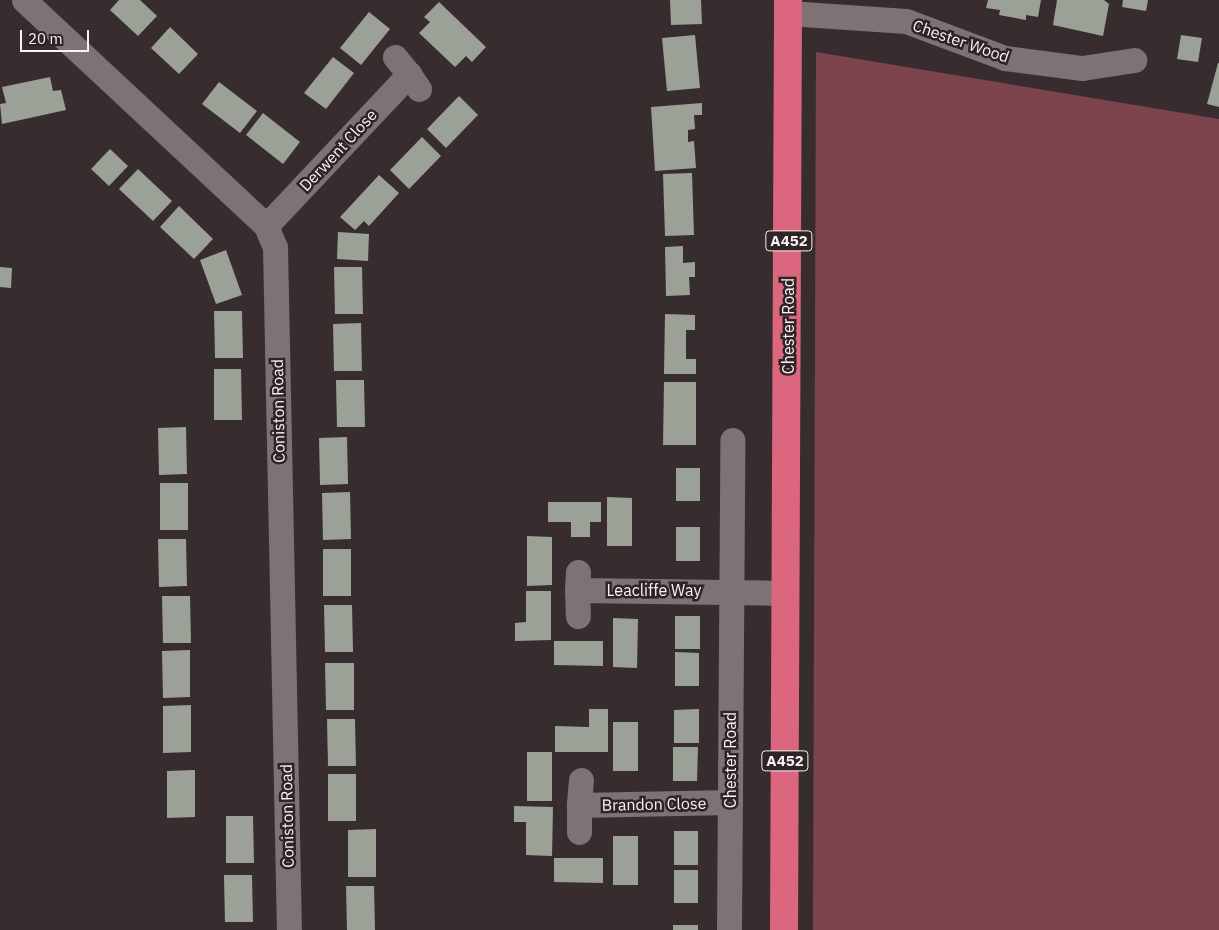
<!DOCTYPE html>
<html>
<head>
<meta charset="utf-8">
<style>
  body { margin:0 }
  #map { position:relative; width:1219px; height:930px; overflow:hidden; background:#382d2e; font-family:"IBM Plex Sans",sans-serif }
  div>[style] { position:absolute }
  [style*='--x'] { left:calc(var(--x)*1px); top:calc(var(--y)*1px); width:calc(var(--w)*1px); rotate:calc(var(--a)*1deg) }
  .green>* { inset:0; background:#7e444e }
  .building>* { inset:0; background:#9ba197 }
  .minor>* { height:25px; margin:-12.5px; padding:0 12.5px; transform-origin:12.5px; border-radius:12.5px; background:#7f7274 }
  .highway>* { height:28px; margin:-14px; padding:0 14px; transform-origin:14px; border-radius:14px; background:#dc667e }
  span { translate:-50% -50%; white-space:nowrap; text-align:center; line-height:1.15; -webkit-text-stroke:5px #2e2325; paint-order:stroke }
  .shield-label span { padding:1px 4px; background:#2e2325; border:1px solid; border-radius:4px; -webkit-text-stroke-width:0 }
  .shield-label { font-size:15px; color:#f9f1f2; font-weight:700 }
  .street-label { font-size:16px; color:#f9f1f2 }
  .scale { position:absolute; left:20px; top:30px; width:69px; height:22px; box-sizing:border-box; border:2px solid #f9f1f2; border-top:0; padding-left:6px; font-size:15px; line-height:18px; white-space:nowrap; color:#f9f1f2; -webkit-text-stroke:4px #2e2325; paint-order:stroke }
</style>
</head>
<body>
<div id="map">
  <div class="green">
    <div style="clip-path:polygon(816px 52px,1219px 119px,1219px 930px,813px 930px)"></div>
  </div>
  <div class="building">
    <div style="clip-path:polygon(119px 0,140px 0,157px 16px,138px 36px,110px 10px)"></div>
    <div style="clip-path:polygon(670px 0,701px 0,702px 24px,671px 25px)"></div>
    <div style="clip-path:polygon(988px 0,1041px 0,1038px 17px,1026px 15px,1026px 20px,999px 15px,1000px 10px,986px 8px)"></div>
    <div style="clip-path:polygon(1057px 0,1104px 0,1109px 4px,1103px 36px,1053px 25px)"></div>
    <div style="clip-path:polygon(1123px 0,1148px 0,1146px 11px,1122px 7px)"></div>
    <div style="clip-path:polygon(439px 2px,486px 47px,472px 62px,466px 56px,455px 67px,419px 33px,430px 22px,424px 17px)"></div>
    <div style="clip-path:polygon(369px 12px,390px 29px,361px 65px,340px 48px)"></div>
    <div style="clip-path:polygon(170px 27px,198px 54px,179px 74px,151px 48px)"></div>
    <div style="clip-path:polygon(695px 35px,700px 88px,667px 91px,662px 38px)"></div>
    <div style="clip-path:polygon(1181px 35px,1202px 38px,1198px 62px,1177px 59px)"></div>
    <div style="clip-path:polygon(333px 57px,354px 73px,326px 109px,304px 93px)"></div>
    <div style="clip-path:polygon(1218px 63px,1219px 63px,1219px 107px,1207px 104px)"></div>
    <div style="clip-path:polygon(50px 77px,53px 91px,61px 90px,66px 110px,2px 124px,0 104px,6px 103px,2px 87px)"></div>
    <div style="clip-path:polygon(219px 82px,257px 111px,240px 133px,202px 104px)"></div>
    <div style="clip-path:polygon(459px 96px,478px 115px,446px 148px,427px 129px)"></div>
    <div style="clip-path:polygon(702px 103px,702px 115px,694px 115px,695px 129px,688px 130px,688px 142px,694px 141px,696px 168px,655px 171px,651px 107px)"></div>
    <div style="clip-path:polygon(263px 113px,300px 142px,283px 164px,246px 135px)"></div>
    <div style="clip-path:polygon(422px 137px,441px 156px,409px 189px,390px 170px)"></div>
    <div style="clip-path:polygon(110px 149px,128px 166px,109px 186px,91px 169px)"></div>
    <div style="clip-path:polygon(138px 169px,172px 201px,153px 221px,119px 189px)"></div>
    <div style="clip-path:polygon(692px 173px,694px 235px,665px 236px,663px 174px)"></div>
    <div style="clip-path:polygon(379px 175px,399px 193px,369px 226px,364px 221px,355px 230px,340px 217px)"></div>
    <div style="clip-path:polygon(179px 206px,213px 239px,194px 259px,160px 227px)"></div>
    <div style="clip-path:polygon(338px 232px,369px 234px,368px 261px,337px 259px)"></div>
    <div style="clip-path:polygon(683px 246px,683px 263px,695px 262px,695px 277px,689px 277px,690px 295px,666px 296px,665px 247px)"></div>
    <div style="clip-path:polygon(226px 250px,242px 295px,216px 304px,200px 260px)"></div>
    <div style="clip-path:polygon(0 267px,12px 268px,11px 288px,0 287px)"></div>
    <div style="clip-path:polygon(334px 267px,362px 267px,363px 314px,335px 314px)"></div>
    <div style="clip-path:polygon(214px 311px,242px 311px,243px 358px,215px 358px)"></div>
    <div style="clip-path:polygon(665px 314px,695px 315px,695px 330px,686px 330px,686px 359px,696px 359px,696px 374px,664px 374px)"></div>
    <div style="clip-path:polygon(361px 323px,362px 371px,334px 371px,333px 324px)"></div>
    <div style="clip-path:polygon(214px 369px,241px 369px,242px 420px,214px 420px)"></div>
    <div style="clip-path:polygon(336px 380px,364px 380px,365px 427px,337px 427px)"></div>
    <div style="clip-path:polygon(664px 382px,696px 382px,696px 445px,663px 445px)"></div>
    <div style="clip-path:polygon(186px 427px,187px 474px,159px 475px,158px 428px)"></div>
    <div style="clip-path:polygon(347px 437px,348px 484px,320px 485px,319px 438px)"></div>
    <div style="clip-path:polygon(676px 468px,700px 468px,700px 501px,676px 501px)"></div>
    <div style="clip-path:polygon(160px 483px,188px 483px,188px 530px,160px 530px)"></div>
    <div style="clip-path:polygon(350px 492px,351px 539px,323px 540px,322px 493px)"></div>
    <div style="clip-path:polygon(607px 497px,632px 498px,632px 546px,607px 546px)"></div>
    <div style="clip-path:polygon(548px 502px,601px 502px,601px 522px,590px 522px,590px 537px,571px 537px,571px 522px,548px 522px)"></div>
    <div style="clip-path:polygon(676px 527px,700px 527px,700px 561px,676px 561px)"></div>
    <div style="clip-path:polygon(527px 536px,552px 537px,552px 585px,527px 586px)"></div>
    <div style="clip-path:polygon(158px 539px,186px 539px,187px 586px,159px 587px)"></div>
    <div style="clip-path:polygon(323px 549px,351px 549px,351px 596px,323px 596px)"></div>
    <div style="clip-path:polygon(526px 591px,551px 591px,551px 640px,515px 641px,515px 623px,526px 622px)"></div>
    <div style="clip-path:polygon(162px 596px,190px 596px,191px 643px,163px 643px)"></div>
    <div style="clip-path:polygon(324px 605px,352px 605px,353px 652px,325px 652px)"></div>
    <div style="clip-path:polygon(675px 616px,700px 616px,700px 649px,675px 649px)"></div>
    <div style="clip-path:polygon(613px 618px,638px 619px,637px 668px,613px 667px)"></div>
    <div style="clip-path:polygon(554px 641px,603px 641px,603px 666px,554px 665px)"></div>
    <div style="clip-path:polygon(190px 650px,190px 697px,163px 698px,162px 651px)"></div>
    <div style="clip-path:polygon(675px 652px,699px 653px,699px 686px,675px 686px)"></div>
    <div style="clip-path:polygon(325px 663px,354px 663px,354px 710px,326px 710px)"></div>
    <div style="clip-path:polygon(191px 705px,191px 752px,163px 753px,163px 706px)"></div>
    <div style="clip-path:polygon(589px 709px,608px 709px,608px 752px,555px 752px,555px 726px,589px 727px)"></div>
    <div style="clip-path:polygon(699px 709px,699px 743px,674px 743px,674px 710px)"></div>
    <div style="clip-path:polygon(327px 719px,355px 719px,356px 766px,328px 766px)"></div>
    <div style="clip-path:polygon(613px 722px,638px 722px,638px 771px,613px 771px)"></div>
    <div style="clip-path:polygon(673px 747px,698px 747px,697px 781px,673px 781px)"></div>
    <div style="clip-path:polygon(527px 752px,552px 752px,552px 801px,527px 801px)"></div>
    <div style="clip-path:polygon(195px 770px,195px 817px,167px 818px,167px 771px)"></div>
    <div style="clip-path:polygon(328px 774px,356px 774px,356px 821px,328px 821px)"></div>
    <div style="clip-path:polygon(514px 806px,553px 807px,552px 856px,526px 855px,526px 822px,514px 822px)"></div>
    <div style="clip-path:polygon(226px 816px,253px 816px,254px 863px,226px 863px)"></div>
    <div style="clip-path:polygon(376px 829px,376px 877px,348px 877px,348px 830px)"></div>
    <div style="clip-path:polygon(674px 831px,698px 831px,698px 865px,674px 865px)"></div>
    <div style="clip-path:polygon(613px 836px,638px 836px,638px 885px,613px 885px)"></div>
    <div style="clip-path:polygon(554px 858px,603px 858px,603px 883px,554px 882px)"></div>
    <div style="clip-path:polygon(674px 870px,698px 870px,698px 903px,674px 903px)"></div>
    <div style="clip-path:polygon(224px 875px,252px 875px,253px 922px,225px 922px)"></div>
    <div style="clip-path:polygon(346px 886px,374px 886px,375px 930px,347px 930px)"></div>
    <div style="clip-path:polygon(673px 925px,698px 925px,698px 930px,673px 930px)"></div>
  </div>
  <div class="minor">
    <div style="--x:24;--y:0;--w:331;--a:43"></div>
    <div style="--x:266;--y:226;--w:23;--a:67"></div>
    <div style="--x:275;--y:247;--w:683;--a:88.83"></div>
    <div style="--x:788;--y:13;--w:118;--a:3.9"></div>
    <div style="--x:906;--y:21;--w:106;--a:20.5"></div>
    <div style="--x:1005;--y:58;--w:78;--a:7.4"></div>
    <div style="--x:1082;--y:68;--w:53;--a:-8.7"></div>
    <div style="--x:395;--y:57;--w:22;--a:51"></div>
    <div style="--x:266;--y:226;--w:209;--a:-46.7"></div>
    <div style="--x:409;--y:74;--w:18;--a:56"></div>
    <div style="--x:578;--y:572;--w:18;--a:93"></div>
    <div style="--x:577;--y:590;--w:209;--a:0.8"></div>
    <div style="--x:577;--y:590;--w:26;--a:88"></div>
    <div style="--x:581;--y:780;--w:25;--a:95"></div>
    <div style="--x:579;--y:805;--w:151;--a:-1.1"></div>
    <div style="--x:579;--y:832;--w:27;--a:-90"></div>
    <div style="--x:729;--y:930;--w:490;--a:-89.6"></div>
  </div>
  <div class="highway">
    <div style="--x:784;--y:930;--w:930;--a:-89.75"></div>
  </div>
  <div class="shield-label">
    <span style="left:789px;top:241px">A452</span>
    <span style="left:785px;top:761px">A452</span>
  </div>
  <div class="street-label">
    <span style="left:961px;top:41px;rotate:19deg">Chester Wood</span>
    <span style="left:338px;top:150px;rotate:-47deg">Derwent Close</span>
    <span style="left:788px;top:326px;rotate:-90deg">Chester Road</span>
    <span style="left:278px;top:411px;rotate:-91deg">Coniston Road</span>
    <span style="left:654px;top:590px">Leacliffe Way</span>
    <span style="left:730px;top:760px;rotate:-90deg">Chester Road</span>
    <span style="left:654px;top:804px;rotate:-1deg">Brandon Close</span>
    <span style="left:287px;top:816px;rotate:-91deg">Coniston Road</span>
  </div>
  <div class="scale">20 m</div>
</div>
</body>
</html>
